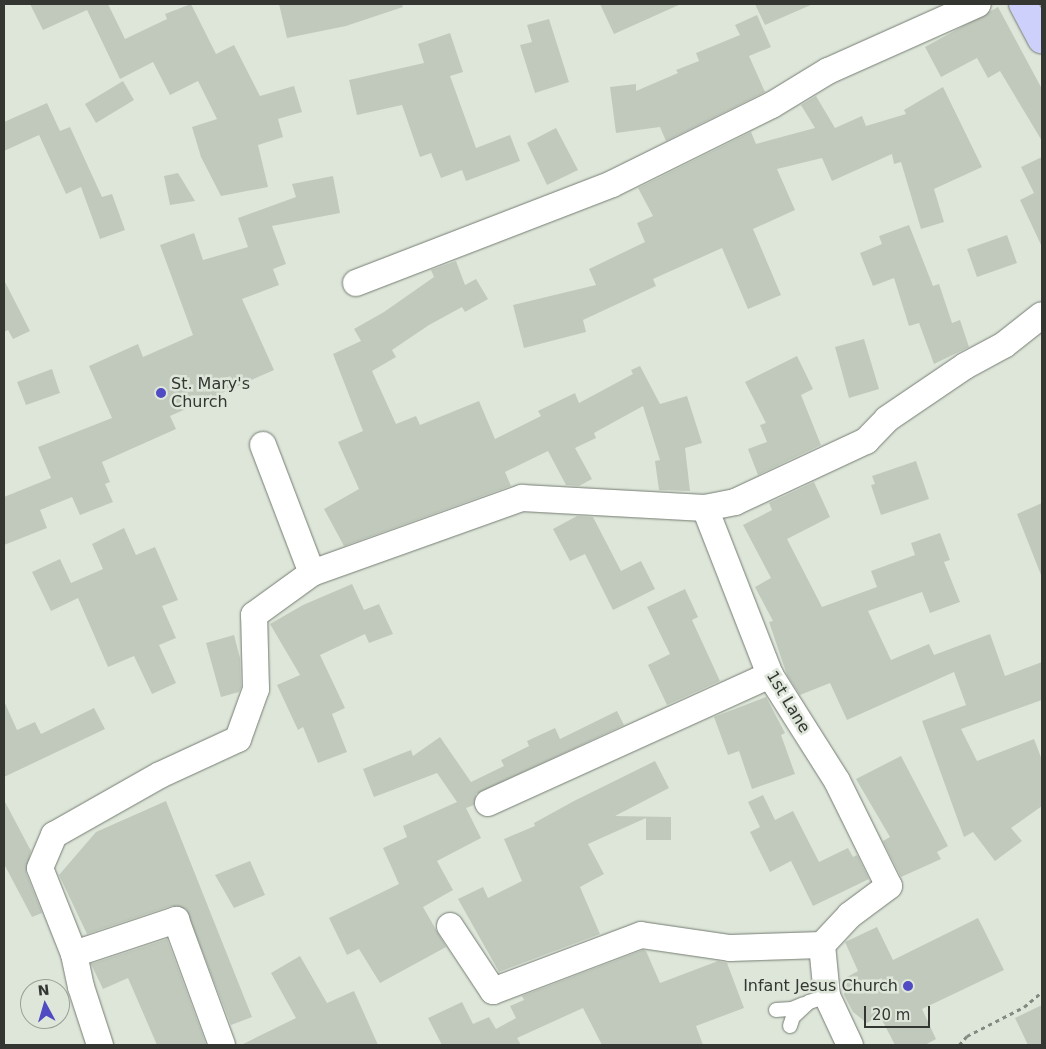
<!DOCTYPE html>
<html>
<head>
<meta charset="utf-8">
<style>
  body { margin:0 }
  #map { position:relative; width:1046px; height:1049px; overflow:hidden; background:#dee6da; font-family:"DejaVu Sans",sans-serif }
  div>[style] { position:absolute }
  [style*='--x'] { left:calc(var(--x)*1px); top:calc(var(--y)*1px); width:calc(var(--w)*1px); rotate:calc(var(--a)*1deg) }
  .building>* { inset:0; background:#c1c9bd }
  .path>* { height:3px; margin-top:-1.5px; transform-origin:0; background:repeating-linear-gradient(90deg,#848a81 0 4px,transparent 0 8px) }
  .roads { filter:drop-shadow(0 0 1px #757d72) drop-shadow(0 0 1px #757d72) }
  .service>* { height:14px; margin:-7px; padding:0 7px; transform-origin:7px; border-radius:7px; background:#fff }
  .minor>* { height:26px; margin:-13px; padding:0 13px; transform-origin:13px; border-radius:13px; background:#fff }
  .trunk>* { height:28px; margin:-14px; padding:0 14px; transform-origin:14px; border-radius:14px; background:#ccd0fa }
  .dots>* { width:14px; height:14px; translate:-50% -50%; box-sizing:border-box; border:2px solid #dee6da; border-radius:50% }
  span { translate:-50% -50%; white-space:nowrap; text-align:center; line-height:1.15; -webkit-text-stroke:5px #dee6da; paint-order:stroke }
  .poi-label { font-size:16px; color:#333631 }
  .left { translate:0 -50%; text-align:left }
  .right { translate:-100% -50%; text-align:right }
  .street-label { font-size:16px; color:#333631 }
  .frame { position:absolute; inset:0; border:5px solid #333631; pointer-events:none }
  .north { position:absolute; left:20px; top:979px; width:50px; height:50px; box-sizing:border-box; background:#dee6da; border:1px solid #9aa096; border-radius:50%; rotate:354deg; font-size:14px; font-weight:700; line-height:20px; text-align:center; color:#333631 }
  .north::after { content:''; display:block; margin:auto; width:18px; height:22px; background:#504bc2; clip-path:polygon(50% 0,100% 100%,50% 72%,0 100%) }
  .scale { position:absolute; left:864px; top:1006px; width:66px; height:22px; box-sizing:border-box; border:2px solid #333631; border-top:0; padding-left:6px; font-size:15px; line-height:18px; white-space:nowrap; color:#333631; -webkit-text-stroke:4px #dee6da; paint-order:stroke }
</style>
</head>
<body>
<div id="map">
  <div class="building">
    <div style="clip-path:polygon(30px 4px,108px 4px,125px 39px,167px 19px,165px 14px,191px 4px,216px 54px,234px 45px,260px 96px,294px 86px,302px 112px,278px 119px,283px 137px,258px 145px,268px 187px,221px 196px,201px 157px,192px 127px,217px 119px,198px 81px,170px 95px,153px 62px,120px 79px,87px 10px,43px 30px)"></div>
    <div style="clip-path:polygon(279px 4px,402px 4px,403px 7px,346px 26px,287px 38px)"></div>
    <div style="clip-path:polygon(600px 4px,681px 4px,614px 34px)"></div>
    <div style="clip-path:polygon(755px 4px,813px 4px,765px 25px)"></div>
    <div style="clip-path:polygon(998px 7px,1042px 89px,1042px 141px,1000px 71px,988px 78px,977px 58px,941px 77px,925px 47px)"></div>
    <div style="clip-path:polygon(757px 15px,771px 47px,749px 56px,765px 92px,666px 141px,660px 127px,616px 133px,610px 87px,636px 84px,636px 91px,678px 73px,676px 70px,699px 61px,696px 53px,740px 35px,735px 25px)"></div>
    <div style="clip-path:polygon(549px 19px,569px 82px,535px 93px,520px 45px,532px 42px,527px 25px)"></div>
    <div style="clip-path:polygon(450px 33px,463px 72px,450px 76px,476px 148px,510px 135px,520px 161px,466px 181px,462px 170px,441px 178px,431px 153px,420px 157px,402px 105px,357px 115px,349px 80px,424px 63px,418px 44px)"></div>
    <div style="clip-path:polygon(123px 81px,134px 100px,96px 123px,85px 104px)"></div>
    <div style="clip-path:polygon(943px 87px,982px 167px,934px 189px,944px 222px,921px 229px,901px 162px,894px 164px,892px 154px,832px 181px,822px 158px,777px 169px,795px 210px,753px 229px,781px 295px,748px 309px,722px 248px,653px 279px,656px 286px,583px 320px,586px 332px,524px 348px,513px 305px,596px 285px,589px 269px,645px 242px,637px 223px,653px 216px,638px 188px,751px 132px,756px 144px,815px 128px,801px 105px,816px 96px,835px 128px,862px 116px,866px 126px,906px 114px,904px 110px)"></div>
    <div style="clip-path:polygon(47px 103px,60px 131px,70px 127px,102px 197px,112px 194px,125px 230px,100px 239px,81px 187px,66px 194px,39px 135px,4px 151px,4px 122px)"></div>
    <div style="clip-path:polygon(556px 128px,578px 170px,547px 185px,527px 143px)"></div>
    <div style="clip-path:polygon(1042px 157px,1042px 247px,1020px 200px,1034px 193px,1021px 167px)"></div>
    <div style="clip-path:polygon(178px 173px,195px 201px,170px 205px,164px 176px)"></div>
    <div style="clip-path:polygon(333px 176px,340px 213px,272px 226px,286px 264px,273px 269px,279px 285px,242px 299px,274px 370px,170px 416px,176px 429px,102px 462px,110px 482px,105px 484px,113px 502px,80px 515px,72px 497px,40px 510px,47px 528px,4px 545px,4px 497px,51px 478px,38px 447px,112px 418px,89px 366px,138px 344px,143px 357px,193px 335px,160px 245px,194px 233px,203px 260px,248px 247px,238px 218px,296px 197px,292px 184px)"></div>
    <div style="clip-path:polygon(909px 225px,933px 286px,939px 284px,952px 323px,960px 320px,969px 347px,934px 364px,919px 323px,909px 326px,894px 278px,873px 286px,860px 253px,882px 244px,879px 236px)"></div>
    <div style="clip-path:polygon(1007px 235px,1017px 263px,977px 277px,967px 249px)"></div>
    <div style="clip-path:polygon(456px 261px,465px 285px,476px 279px,488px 299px,465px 312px,462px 307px,429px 325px,392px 350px,396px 357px,372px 371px,396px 424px,416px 416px,420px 425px,479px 401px,495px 439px,541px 416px,538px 411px,575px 393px,579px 403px,633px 374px,631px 370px,640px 366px,660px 404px,687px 396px,702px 443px,685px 448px,690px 491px,659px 490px,655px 461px,660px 460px,643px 406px,594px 433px,596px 438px,575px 448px,592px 479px,579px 486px,566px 485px,548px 451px,505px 472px,511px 486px,344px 546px,324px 509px,359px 489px,338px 442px,363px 431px,333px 354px,361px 341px,354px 329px,384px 312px,434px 277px,431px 270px)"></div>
    <div style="clip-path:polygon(4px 280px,30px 331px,13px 339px,8px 330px,4px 332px)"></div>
    <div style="clip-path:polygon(864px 339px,879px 389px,849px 398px,835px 347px)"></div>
    <div style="clip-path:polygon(797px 356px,813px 389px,801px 395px,821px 445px,758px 475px,748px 449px,767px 442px,760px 425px,766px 423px,745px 382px)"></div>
    <div style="clip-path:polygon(52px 369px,60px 393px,26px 405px,17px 382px)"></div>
    <div style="clip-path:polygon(916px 461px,929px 499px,881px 515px,871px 485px,875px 484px,872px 476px)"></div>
    <div style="clip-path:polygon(814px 482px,830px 517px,787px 539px,822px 607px,877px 587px,871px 571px,915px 555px,911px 543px,940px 533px,950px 560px,944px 562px,960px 602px,930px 613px,922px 592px,868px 611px,891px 660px,929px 644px,934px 655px,990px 634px,1005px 676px,1042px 662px,1042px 700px,961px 729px,977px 761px,1034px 739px,1042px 760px,1042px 806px,1011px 828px,1022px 841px,995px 861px,973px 832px,964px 837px,922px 721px,966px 705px,954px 672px,847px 720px,830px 683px,800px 695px,787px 675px,769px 622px,773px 621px,755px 587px,771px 578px,743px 525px,772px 510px,769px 503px)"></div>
    <div style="clip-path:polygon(1042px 503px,1042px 575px,1041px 575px,1017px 514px)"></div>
    <div style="clip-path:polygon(577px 516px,593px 517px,621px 571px,641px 561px,655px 589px,613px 610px,585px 554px,570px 561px,553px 529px)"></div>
    <div style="clip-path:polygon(124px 528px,136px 555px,155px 547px,178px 600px,162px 606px,176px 638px,159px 645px,176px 683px,152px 694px,134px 656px,108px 667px,78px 598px,51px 611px,32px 572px,60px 559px,71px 583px,103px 569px,92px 544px)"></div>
    <div style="clip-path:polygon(352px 584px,364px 610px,379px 604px,393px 634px,369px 643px,365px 634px,320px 655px,345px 708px,332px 714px,347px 752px,318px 763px,303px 727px,298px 730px,277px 685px,300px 675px,270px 624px,303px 605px)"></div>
    <div style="clip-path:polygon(685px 589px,698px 617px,692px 620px,720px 681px,667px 705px,648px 665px,670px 654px,647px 607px)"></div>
    <div style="clip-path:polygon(234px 635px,240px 658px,241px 687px,239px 692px,221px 697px,206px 643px)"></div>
    <div style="clip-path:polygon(766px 697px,785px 733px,781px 735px,795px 774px,752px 789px,739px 751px,728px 755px,714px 717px)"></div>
    <div style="clip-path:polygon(4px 701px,17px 730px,35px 722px,41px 734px,94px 708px,105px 729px,4px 777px)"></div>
    <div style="clip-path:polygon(617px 711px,624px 725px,476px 794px,474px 805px,466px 808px,481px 838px,437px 861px,453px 890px,423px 907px,446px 947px,380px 983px,359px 949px,347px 955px,329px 918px,399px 884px,383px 848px,407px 837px,403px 826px,457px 802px,437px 773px,374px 797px,363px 769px,411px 750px,413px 756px,440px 737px,471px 782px,504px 766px,501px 760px,529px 746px,527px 741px,555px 728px,560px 739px)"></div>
    <div style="clip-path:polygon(901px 756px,948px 846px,937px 852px,941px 859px,901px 877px,883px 841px,890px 837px,856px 779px)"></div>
    <div style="clip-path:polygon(655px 761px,669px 788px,615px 816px,671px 817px,671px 840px,646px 840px,646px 818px,588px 844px,604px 874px,580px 887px,600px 934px,499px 972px,458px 899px,483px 887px,488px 898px,522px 881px,504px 839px,535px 826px,534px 823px,574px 801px)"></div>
    <div style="clip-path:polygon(763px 795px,775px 820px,793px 811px,819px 862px,848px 848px,853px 857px,857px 855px,869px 879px,813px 906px,791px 861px,770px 872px,750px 832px,760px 827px,748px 802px)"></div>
    <div style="clip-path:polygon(4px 800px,31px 851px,26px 873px,42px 913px,32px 917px,4px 864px)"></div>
    <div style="clip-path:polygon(166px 801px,252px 1017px,231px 1025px,186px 909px,171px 906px,87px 934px,59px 875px,96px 832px)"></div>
    <div style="clip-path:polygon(250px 861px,265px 895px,234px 908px,215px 875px)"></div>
    <div style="clip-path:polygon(978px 918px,1004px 970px,922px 1009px,936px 1039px,925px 1045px,895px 1045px,880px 1016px,867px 1023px,853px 1012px,844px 995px,847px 977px,858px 971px,845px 942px,877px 927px,893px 960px)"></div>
    <div style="clip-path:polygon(167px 939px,203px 1036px,206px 1045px,157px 1045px,128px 978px,103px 989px,91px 964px)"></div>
    <div style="clip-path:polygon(643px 950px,646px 951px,660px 983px,718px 961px,727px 963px,744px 1008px,696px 1026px,703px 1045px,602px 1045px,583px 1008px,517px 1038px,521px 1045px,442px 1045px,428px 1018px,462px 1002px,473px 1024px,489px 1017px,496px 1029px,516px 1018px,510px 1006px,524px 1000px,522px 996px)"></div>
    <div style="clip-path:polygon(300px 956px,327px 1003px,354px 991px,378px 1045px,241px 1045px,296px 1018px,271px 973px)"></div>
    <div style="clip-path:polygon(1042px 1005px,1042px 1045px,1028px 1045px,1015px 1018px)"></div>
  </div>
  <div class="path">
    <div style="--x:959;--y:1045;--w:12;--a:-48"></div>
    <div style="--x:967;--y:1036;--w:64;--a:-27"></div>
    <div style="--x:1024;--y:1007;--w:23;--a:-40"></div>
  </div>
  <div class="roads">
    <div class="service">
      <div style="--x:776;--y:1010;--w:16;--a:-4"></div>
      <div style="--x:792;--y:1009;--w:13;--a:-23"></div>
      <div style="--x:790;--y:1026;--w:9;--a:-72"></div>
      <div style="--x:793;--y:1017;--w:22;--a:-43"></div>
      <div style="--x:809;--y:1002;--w:19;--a:-18"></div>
    </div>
    <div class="minor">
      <div style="--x:356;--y:283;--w:274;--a:-21.1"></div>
      <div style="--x:612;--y:184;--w:178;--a:-26.3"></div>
      <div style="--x:772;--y:105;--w:66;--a:-31.3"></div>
      <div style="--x:828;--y:71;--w:164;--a:-24.1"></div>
      <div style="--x:263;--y:445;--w:137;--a:69.1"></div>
      <div style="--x:705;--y:508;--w:179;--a:68.7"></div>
      <div style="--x:770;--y:675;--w:125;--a:57.7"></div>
      <div style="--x:837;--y:781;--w:117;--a:63.7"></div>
      <div style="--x:889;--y:886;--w:49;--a:143.4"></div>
      <div style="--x:850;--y:915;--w:41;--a:133"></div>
      <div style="--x:822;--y:945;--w:51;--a:84.4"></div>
      <div style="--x:827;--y:996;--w:54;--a:64.9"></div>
      <div style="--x:488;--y:803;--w:310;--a:-24.4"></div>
      <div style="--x:450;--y:926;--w:78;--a:56.5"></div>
      <div style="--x:493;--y:991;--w:158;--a:-20.7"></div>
      <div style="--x:641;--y:935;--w:90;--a:8.3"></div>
      <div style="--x:730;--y:948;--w:92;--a:-1.9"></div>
      <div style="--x:74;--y:954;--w:108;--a:-18.4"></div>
      <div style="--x:176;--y:920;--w:133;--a:69.8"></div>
      <div style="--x:100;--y:1045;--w:61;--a:-108.1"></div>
      <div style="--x:81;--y:987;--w:34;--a:-102"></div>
      <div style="--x:74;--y:954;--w:92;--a:-111.6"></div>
      <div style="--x:40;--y:868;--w:36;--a:-67"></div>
      <div style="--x:54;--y:835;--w:122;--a:-29.5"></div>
      <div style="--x:160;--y:775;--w:86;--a:-24.8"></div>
      <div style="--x:238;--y:739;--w:53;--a:-70.2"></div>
      <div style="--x:256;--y:689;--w:74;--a:-91.5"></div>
      <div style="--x:254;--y:615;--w:72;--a:-35.9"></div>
      <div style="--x:312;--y:573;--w:223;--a:-19.7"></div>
      <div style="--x:522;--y:498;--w:183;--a:3.1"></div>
      <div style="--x:705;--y:508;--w:31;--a:-11"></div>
      <div style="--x:735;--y:502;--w:145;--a:-25"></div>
      <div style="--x:866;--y:441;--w:30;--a:-46"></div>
      <div style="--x:887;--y:419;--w:94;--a:-34.2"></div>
      <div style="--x:965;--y:366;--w:44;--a:-28.3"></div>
      <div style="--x:1004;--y:345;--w:48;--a:-38.3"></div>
    </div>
    <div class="trunk">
      <div style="--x:1023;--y:4;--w:40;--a:62"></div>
    </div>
  </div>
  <div class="dots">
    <div style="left:161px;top:393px;background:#504bc2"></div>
    <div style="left:908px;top:986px;background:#504bc2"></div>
  </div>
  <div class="poi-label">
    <span class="left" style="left:171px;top:393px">St. Mary's<br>Church</span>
    <span class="right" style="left:898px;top:986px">Infant Jesus Church</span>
  </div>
  <div class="street-label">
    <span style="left:788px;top:702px;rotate:59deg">1st Lane</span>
  </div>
  <div class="frame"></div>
  <div class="north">N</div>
  <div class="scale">20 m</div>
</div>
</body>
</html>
